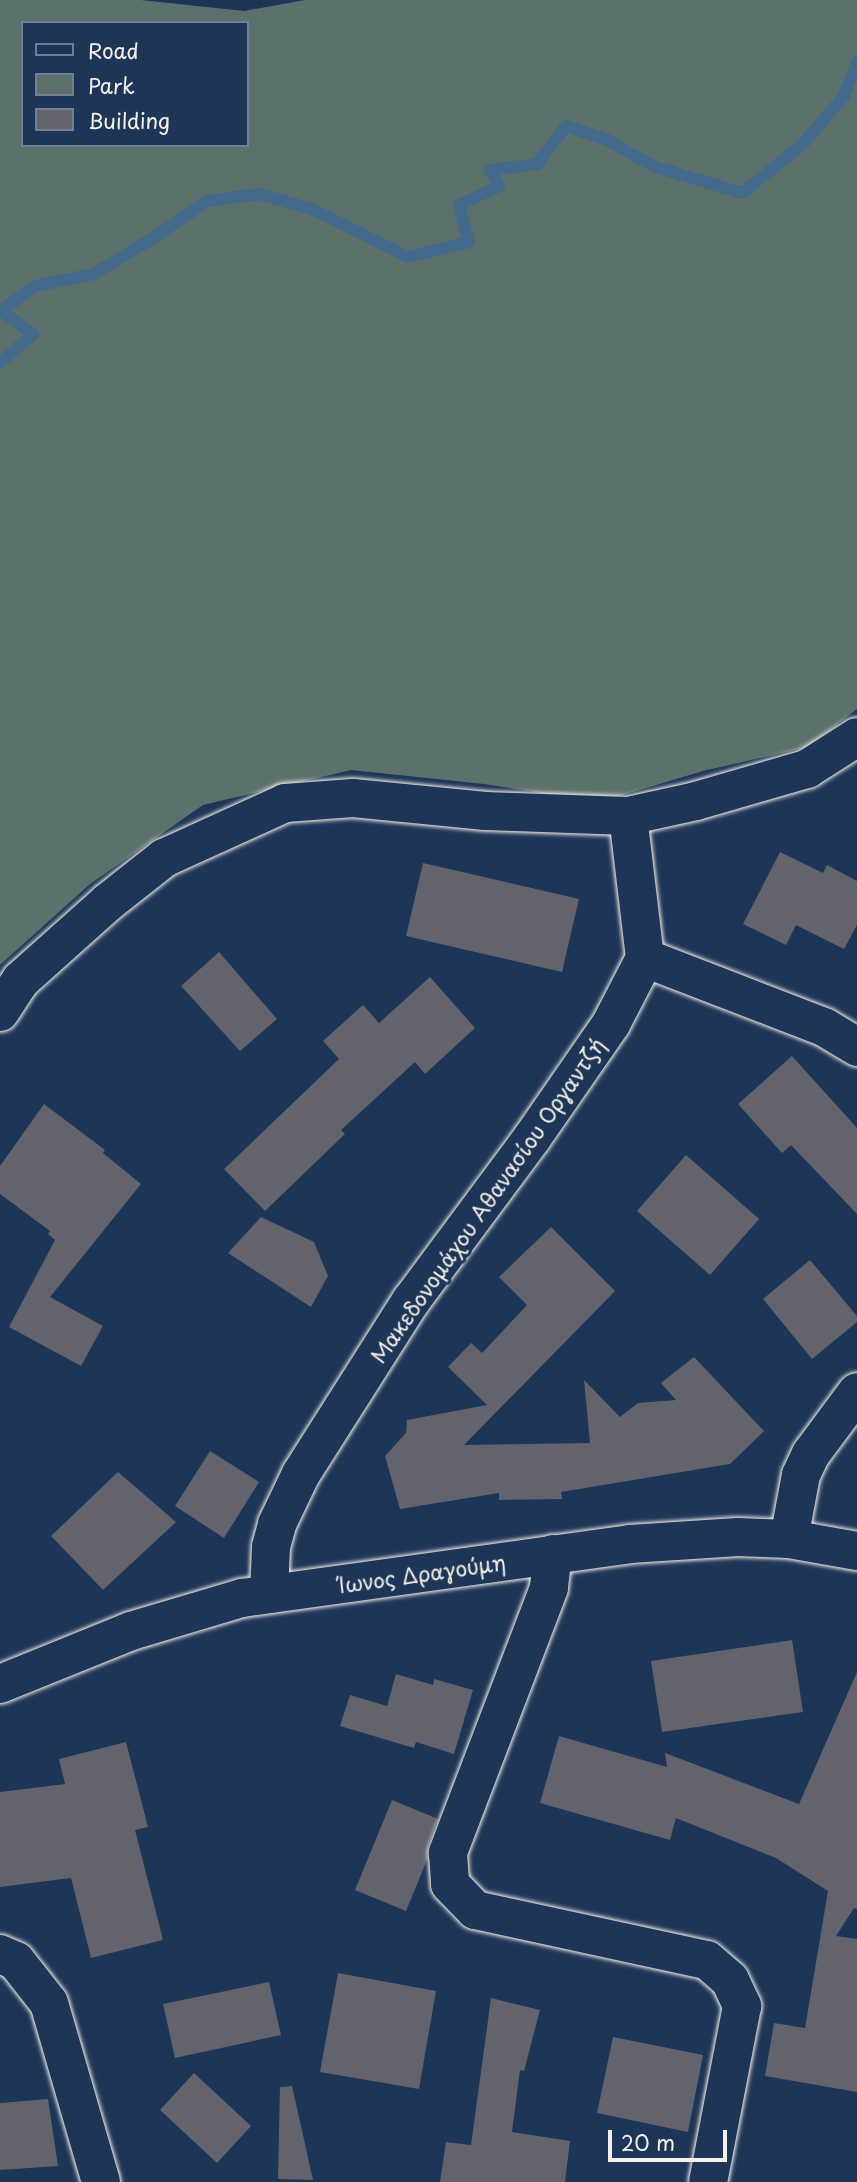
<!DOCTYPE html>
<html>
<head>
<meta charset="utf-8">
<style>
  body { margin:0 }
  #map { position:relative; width:857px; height:2182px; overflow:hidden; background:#1d3557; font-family:"Playpen Sans",sans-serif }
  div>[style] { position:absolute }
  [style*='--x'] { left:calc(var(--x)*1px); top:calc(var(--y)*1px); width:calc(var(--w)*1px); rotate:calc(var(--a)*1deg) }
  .green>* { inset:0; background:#5c716c }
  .stream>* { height:12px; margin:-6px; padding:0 6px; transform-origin:6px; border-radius:6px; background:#436a8b }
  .building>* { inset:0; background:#62636c }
  .roads { filter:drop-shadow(0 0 2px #f4f1e8) drop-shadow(0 0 2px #f4f1e8) }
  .minor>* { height:38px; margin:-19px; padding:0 19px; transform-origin:19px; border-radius:19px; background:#1d3557 }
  span { translate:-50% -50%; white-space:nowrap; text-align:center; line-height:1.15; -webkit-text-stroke:6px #1d3557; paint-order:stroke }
  .street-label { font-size:21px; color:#f4f1e8 }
  .legend { position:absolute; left:21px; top:21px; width:228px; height:126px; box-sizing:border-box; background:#1d3557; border:2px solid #738091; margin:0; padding:9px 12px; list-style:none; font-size:21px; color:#f4f1e8 }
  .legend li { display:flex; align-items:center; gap:14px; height:35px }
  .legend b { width:35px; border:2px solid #738091 }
  .scale { position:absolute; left:608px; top:2130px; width:119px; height:32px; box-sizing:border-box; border:4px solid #f4f1e8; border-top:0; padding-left:9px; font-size:21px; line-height:24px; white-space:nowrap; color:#f4f1e8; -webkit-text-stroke:5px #1d3557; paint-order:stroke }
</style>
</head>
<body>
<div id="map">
  <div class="green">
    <div style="clip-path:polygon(evenodd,0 0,141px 0,244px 11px,305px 0,857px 0,857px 709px,808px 747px,703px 771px,599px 802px,484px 784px,351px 770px,203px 805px,90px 884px,0 965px,0 0,23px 23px,247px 23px,247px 145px,23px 145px,23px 23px)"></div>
  </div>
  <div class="stream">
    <div style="--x:0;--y:363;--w:44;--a:-41.3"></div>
    <div style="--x:33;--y:334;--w:39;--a:-144"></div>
    <div style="--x:1;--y:311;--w:42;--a:-36.3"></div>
    <div style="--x:35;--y:286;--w:60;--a:-11.5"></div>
    <div style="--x:94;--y:274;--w:66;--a:-31.3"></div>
    <div style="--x:150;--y:240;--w:69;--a:-34.4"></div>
    <div style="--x:207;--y:201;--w:52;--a:-7.7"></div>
    <div style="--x:259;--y:194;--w:55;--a:15.8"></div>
    <div style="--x:312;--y:209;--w:107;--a:26.6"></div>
    <div style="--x:408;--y:257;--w:63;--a:-13.8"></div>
    <div style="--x:469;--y:242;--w:38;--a:-105"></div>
    <div style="--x:459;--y:205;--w:44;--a:-25.4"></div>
    <div style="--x:499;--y:186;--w:18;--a:-119"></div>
    <div style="--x:490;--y:170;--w:47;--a:-7.3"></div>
    <div style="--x:537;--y:164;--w:48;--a:-52.7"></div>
    <div style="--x:566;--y:126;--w:43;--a:18.9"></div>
    <div style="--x:607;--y:140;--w:55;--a:29.4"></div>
    <div style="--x:655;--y:167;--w:91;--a:16.6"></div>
    <div style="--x:742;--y:193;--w:77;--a:-38.7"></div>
    <div style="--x:802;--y:145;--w:65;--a:-49.4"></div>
    <div style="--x:844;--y:96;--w:36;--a:-69"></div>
  </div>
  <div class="building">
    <div style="clip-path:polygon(780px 852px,823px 873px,827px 865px,857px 881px,857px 925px,844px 949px,796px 925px,786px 945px,743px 924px)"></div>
    <div style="clip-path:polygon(423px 863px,579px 899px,562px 972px,406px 936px)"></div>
    <div style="clip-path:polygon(219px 952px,277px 1019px,240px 1051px,181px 986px)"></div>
    <div style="clip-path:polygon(430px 977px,475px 1028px,425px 1074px,415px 1062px,341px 1130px,345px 1134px,265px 1211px,224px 1169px,339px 1059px,323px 1041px,363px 1005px,379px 1023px)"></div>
    <div style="clip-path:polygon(792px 1056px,857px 1128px,857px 1214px,791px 1145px,782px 1153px,738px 1104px)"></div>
    <div style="clip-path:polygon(44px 1104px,105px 1150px,103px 1153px,141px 1184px,50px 1297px,103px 1326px,81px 1366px,9px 1327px,55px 1240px,48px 1234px,50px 1231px,0 1194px,0 1166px)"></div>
    <div style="clip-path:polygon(686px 1155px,759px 1219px,710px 1275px,637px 1211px)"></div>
    <div style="clip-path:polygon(261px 1217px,314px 1242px,328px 1276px,311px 1307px,228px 1253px)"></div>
    <div style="clip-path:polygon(551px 1227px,615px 1291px,464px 1445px,590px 1443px,584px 1380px,620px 1417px,638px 1403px,676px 1400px,661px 1383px,694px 1357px,764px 1431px,730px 1464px,561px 1492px,562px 1499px,499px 1500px,499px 1493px,400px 1509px,385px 1456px,406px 1433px,407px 1420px,487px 1405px,448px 1367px,471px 1343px,482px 1353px,527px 1305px,499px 1277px)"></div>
    <div style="clip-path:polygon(810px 1260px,857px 1316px,857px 1322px,812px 1359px,763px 1299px)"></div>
    <div style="clip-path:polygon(210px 1451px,259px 1482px,224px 1538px,175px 1506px)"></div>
    <div style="clip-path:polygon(118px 1472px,176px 1522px,103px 1590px,51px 1536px)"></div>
    <div style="clip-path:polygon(792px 1640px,803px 1712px,662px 1732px,651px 1661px)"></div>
    <div style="clip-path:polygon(857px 1672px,857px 1909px,854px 1908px,836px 1936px,857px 1939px,857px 2092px,765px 2076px,774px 2023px,805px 2028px,828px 1891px,776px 1858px,676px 1818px,670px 1840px,540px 1803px,559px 1736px,667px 1767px,665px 1753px,799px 1804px)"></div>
    <div style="clip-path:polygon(396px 1674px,433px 1685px,434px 1679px,473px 1690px,454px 1754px,416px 1742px,414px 1748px,340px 1726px,350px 1695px,387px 1706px)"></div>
    <div style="clip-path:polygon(126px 1742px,148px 1827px,135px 1830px,163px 1940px,91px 1958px,71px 1878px,0 1887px,0 1792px,65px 1784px,59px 1759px)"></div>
    <div style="clip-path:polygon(392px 1800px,438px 1819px,428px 1845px,427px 1860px,406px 1911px,355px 1890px)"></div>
    <div style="clip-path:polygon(338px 1973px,436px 1991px,419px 2089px,320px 2072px)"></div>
    <div style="clip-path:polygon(269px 1982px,281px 2035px,175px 2058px,163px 2004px)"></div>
    <div style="clip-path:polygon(491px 1998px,540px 2010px,524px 2071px,520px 2070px,512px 2132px,570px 2141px,565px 2182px,440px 2182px,446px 2142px,471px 2145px)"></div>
    <div style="clip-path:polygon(613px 2037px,703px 2055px,688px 2132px,597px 2113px)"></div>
    <div style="clip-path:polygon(194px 2073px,251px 2126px,217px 2163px,160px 2110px)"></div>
    <div style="clip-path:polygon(292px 2086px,313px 2180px,278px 2179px,280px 2087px)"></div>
    <div style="clip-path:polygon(48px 2099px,58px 2166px,0 2170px,0 2103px)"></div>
  </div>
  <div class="roads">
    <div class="minor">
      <div style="--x:645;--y:958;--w:192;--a:21.1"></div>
      <div style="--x:824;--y:1027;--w:39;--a:31"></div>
      <div style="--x:0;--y:1012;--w:38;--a:-57"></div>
      <div style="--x:21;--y:980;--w:115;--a:-41.8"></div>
      <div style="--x:107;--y:903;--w:73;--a:-38.3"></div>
      <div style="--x:164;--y:858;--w:133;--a:-24.4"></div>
      <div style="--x:285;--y:803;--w:68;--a:-4.2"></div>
      <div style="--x:353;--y:798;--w:133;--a:5.6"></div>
      <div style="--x:485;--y:811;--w:143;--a:2"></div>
      <div style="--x:628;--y:816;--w:70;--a:-12.4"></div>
      <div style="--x:696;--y:801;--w:116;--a:-16.1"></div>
      <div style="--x:807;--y:769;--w:59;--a:-32.6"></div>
      <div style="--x:789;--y:1539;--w:65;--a:-79.4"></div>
      <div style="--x:801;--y:1475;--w:23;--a:-65"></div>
      <div style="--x:811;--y:1454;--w:77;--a:-53.4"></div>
      <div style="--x:553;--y:1554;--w:34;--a:97"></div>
      <div style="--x:549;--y:1588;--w:284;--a:110.9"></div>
      <div style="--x:448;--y:1853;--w:31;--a:86"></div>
      <div style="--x:450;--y:1884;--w:36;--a:46"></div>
      <div style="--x:475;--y:1910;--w:237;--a:12.2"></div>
      <div style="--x:707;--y:1960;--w:30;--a:41"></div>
      <div style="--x:730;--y:1980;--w:29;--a:65"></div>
      <div style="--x:742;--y:2006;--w:179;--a:100.9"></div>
      <div style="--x:269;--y:1594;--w:47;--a:-87.6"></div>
      <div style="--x:271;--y:1547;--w:24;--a:-75"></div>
      <div style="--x:277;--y:1524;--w:55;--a:-64.4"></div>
      <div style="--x:301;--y:1474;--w:205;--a:-57.6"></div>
      <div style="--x:411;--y:1301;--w:203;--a:-53.4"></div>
      <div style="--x:532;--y:1138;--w:139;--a:-55.3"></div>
      <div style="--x:611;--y:1024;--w:74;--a:-62.7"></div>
      <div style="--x:645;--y:958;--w:143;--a:-96.8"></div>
      <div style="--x:0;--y:1684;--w:141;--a:-22"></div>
      <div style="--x:131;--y:1631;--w:116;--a:-16.6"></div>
      <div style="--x:242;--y:1598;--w:392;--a:-7.9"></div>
      <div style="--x:630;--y:1544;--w:108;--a:-3.7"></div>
      <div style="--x:738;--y:1537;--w:51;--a:2.2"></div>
      <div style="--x:789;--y:1539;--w:69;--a:10"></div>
      <div style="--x:0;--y:1954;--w:17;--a:24"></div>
      <div style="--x:16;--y:1961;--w:53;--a:51.8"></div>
      <div style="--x:49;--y:2003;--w:186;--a:73.8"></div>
    </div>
  </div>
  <div class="street-label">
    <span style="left:487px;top:1200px;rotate:-55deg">Μακεδονομάχου Αθανασίου Οργαντζή</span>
    <span style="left:422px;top:1573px;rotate:-8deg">Ίωνος Δραγούμη</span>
  </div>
  <ul class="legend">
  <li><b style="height:9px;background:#1d3557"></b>Road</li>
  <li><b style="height:19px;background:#5c716c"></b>Park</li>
  <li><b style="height:19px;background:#62636c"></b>Building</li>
  </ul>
  <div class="scale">20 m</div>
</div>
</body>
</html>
